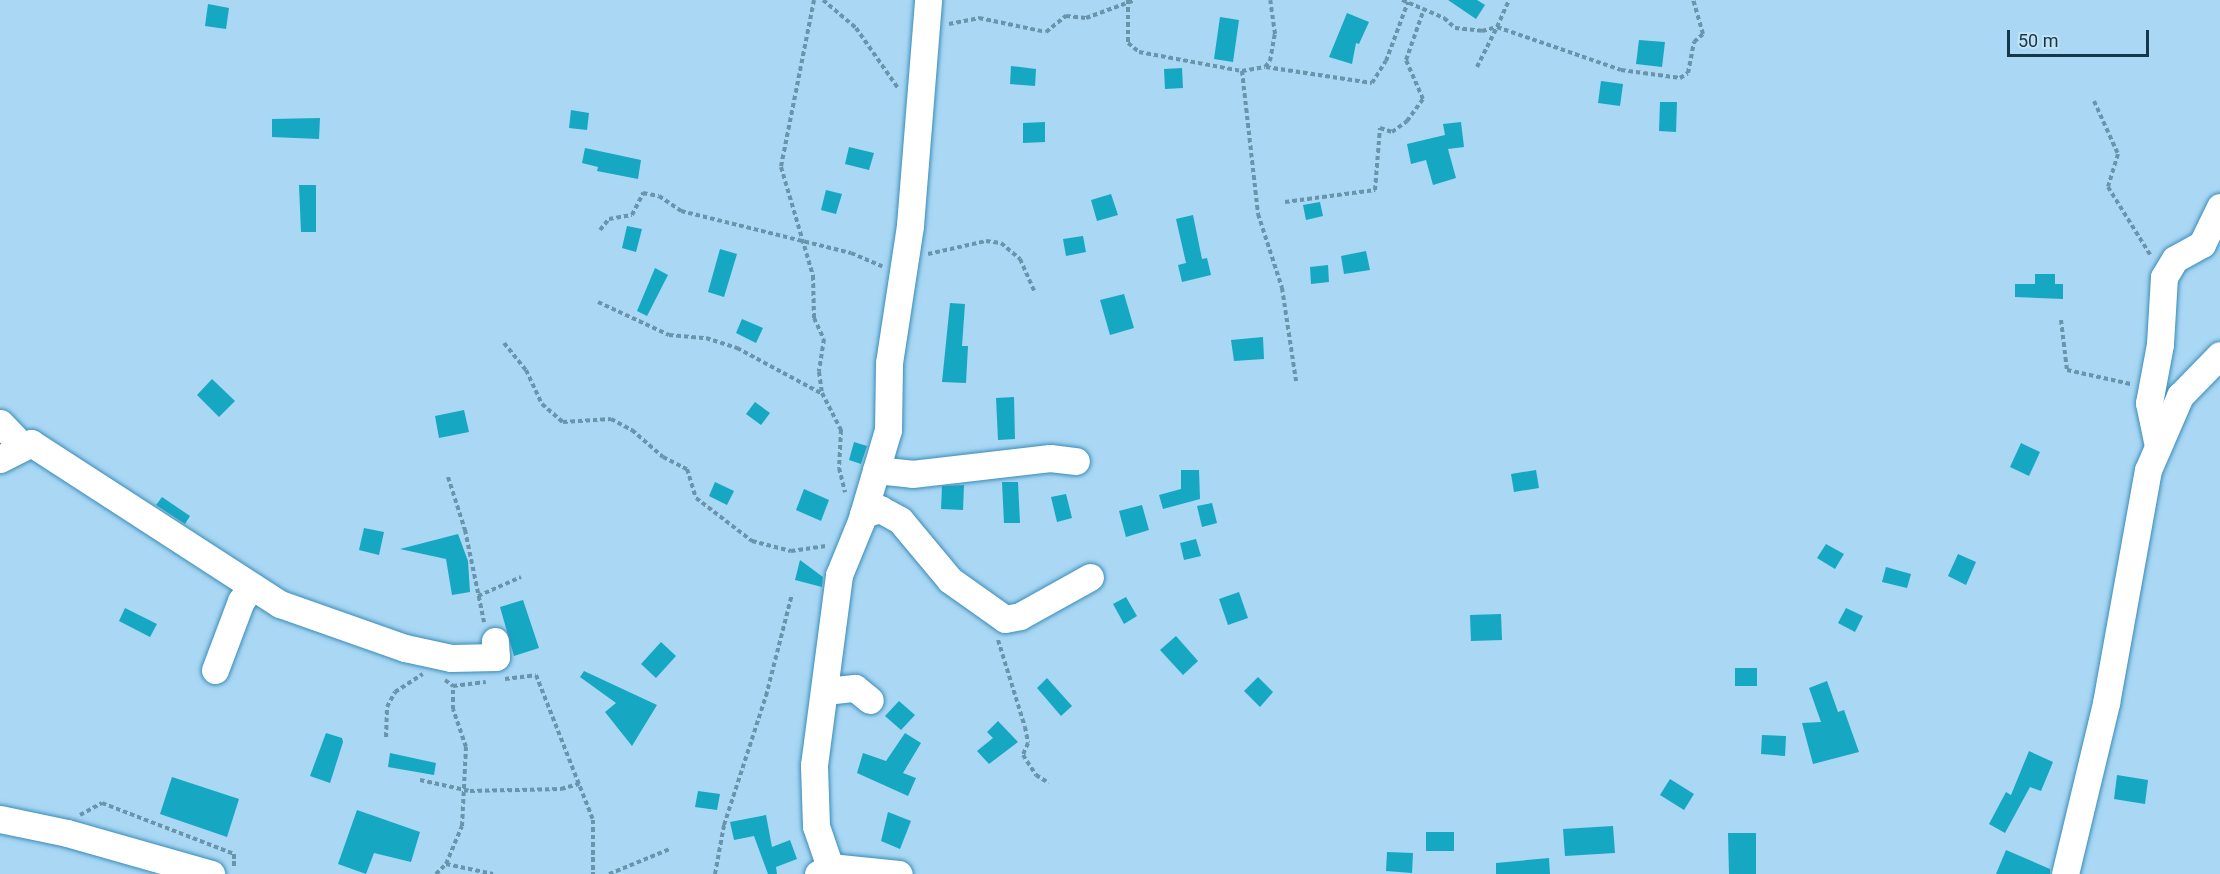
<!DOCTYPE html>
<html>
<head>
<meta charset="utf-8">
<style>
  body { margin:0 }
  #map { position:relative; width:2220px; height:874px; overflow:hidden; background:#a9d7f4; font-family:Roboto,sans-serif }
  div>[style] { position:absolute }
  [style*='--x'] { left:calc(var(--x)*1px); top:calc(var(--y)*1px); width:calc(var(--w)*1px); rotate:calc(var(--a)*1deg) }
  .building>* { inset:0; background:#16a7c3 }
  .path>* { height:4px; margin-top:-2px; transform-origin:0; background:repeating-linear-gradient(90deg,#6a93ac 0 4.5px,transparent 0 7.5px) }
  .roads { filter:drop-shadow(0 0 2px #398cb9) drop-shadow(0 0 2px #398cb9) }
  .minor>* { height:27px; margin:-13.5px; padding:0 13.5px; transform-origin:13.5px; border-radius:13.5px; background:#fff }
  span { translate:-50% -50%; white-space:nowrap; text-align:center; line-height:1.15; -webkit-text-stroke:5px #c3e2f5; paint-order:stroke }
  .scale { position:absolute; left:2007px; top:30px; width:142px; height:27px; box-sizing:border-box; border:3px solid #15374a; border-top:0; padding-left:8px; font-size:18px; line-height:21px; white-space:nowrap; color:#15374a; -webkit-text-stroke:4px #c3e2f5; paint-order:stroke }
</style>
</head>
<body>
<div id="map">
  <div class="building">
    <div style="clip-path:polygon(1448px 0,1477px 0,1485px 5px,1476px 19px)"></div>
    <div style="clip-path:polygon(208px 4px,229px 8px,226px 29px,205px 26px)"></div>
    <div style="clip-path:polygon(1347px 13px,1369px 22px,1359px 44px,1356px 43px,1352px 64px,1329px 57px)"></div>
    <div style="clip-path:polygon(1220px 17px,1239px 20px,1233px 62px,1214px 59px)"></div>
    <div style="clip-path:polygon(1639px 40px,1665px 42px,1662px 67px,1636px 64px)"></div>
    <div style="clip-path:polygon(1011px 66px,1036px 69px,1035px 86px,1010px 84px)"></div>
    <div style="clip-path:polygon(1182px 68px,1183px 88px,1165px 89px,1164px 69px)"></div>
    <div style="clip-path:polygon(1601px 81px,1623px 84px,1620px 106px,1598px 103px)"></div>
    <div style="clip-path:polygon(1660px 102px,1677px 102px,1676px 132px,1659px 131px)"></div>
    <div style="clip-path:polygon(571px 110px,589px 113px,587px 130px,569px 128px)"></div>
    <div style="clip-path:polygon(320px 118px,319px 139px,272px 137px,272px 119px)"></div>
    <div style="clip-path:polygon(1045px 122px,1045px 142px,1023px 143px,1023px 123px)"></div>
    <div style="clip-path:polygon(1461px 122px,1464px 147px,1448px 149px,1456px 178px,1433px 185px,1426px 160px,1411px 164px,1407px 144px,1445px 135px,1443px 124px)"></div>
    <div style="clip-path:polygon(849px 147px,874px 153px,869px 170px,845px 164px)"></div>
    <div style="clip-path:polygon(585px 148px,641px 160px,638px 179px,597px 171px,598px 167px,582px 163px)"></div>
    <div style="clip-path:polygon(299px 185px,316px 185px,316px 232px,301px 232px)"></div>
    <div style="clip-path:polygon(826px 190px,842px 194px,836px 214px,821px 210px)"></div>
    <div style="clip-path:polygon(1111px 194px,1118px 215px,1097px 221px,1091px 200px)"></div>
    <div style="clip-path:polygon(1320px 202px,1323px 216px,1306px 220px,1303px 205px)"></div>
    <div style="clip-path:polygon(1193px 215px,1202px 259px,1207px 258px,1211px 275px,1182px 282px,1178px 265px,1186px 263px,1176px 219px)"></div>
    <div style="clip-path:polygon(627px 226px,642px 229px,636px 252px,622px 248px)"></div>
    <div style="clip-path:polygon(1083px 236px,1086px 252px,1066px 256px,1063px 239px)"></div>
    <div style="clip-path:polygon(720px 249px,737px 254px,724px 297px,708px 292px)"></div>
    <div style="clip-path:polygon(1366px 251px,1370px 270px,1344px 274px,1341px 256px)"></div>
    <div style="clip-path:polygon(1328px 265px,1329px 282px,1311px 284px,1310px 267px)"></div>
    <div style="clip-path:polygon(655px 268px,668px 275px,647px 316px,637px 311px)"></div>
    <div style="clip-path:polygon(2035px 274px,2055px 274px,2055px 284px,2063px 284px,2063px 299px,2015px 297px,2015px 284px,2035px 284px)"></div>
    <div style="clip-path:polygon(1124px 294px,1134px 328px,1110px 335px,1100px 300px)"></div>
    <div style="clip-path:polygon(950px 303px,965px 304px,962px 346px,968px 346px,966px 383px,942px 382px)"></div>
    <div style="clip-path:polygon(742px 319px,763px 328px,756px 343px,736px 333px)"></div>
    <div style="clip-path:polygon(1263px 337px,1264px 359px,1234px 361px,1231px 340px)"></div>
    <div style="clip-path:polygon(212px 379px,235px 401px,219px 417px,197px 395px)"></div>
    <div style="clip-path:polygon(1014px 397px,1015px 439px,998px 440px,996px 398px)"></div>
    <div style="clip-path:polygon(755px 402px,770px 413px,761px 425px,746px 414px)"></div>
    <div style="clip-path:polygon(464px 410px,469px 432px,439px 438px,435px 416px)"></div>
    <div style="clip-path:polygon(854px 442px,867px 446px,861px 464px,849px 460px)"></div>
    <div style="clip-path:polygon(2021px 443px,2040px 452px,2029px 476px,2010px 467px)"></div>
    <div style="clip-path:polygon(1181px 470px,1199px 470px,1200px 499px,1163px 509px,1159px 495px,1181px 489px)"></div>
    <div style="clip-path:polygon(1536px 470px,1539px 488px,1514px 492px,1511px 474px)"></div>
    <div style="clip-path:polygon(715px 482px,734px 491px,727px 505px,709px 496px)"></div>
    <div style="clip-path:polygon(1002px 482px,1018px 482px,1020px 523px,1004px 523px)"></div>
    <div style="clip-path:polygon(964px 485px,963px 510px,941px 509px,942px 486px)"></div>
    <div style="clip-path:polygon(804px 489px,829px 500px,821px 521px,796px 510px)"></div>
    <div style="clip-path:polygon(1066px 494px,1072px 518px,1057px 522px,1051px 497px)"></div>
    <div style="clip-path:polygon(162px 497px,190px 516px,185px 524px,156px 505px)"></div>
    <div style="clip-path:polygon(1212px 503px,1217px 523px,1202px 527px,1197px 506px)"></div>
    <div style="clip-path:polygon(1142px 505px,1149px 530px,1126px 537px,1119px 511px)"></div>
    <div style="clip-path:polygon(364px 528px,384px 532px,379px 555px,359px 550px)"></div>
    <div style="clip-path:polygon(458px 534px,468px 561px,470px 592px,452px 595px,446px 559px,400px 549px)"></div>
    <div style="clip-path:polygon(1196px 539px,1201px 556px,1184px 560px,1180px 543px)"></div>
    <div style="clip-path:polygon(1826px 544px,1844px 554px,1835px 569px,1817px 558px)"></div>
    <div style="clip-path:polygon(1958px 554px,1976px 562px,1966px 585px,1948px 576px)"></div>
    <div style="clip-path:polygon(800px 560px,823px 577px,822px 587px,795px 580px)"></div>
    <div style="clip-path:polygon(1886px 567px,1911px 574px,1907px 588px,1882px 582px)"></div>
    <div style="clip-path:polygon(1239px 592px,1248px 618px,1228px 625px,1219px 599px)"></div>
    <div style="clip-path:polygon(1126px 597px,1137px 616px,1124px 624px,1113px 604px)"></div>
    <div style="clip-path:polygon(523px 600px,539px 648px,514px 656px,500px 607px)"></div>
    <div style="clip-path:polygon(125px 608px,157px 624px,150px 637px,119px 621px)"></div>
    <div style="clip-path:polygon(1846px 608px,1863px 616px,1855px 632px,1838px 623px)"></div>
    <div style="clip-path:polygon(1501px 614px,1502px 640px,1471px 641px,1470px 615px)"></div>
    <div style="clip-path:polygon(1176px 636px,1198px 661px,1183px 675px,1160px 650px)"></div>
    <div style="clip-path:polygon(661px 642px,676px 656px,656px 678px,641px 664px)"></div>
    <div style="clip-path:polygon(1735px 668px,1757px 668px,1757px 686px,1735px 686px)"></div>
    <div style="clip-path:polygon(584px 671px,657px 705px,632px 746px,605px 712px,616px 703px,580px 677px)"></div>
    <div style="clip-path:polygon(1258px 677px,1273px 692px,1260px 707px,1244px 691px)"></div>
    <div style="clip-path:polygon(1047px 678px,1072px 706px,1061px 716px,1037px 688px)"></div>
    <div style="clip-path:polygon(1827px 681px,1838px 712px,1844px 710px,1859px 752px,1813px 764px,1802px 723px,1821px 722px,1809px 688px)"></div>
    <div style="clip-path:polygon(899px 701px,915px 715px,901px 730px,885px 716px)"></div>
    <div style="clip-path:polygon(998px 721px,1018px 742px,989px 764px,977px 751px,993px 738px,987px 732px)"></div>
    <div style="clip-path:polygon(326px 733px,342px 738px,343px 742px,330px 783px,310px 776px)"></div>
    <div style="clip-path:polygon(905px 733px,921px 743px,903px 773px,916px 778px,908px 796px,857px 773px,863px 753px,886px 761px)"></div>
    <div style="clip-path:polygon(1762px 735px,1786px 736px,1785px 756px,1761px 754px)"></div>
    <div style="clip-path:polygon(2029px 751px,2053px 762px,2041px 791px,2030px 787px,2005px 833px,1989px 824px,2006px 792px,2011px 795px)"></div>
    <div style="clip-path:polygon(390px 753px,436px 763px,434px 775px,388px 767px)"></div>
    <div style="clip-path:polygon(2117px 775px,2148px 780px,2145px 804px,2114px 799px)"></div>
    <div style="clip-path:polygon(172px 777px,239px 799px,227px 837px,160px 814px)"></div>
    <div style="clip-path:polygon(1670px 779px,1694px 794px,1684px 810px,1660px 795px)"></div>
    <div style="clip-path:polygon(698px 791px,720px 794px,717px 810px,695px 807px)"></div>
    <div style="clip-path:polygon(357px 810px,420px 832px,411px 862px,374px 853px,366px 874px,338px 864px)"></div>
    <div style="clip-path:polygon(888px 812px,911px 821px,900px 849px,881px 841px)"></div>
    <div style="clip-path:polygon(766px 815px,772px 847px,790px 840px,797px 859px,776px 867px,777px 874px,768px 874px,754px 836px,734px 840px,730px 822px)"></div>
    <div style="clip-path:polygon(1613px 826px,1615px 853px,1565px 856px,1563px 829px)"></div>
    <div style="clip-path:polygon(1426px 832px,1454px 832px,1454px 851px,1426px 851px)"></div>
    <div style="clip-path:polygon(1728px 833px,1756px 833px,1756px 874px,1729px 874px)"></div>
    <div style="clip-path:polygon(2006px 850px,2050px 869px,2050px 874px,1996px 874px)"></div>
    <div style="clip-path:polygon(1387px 852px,1413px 853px,1412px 873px,1386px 871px)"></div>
    <div style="clip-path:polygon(1549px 858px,1550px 874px,1496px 874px,1496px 863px)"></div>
  </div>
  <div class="path">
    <div style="--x:814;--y:0;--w:170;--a:101.2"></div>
    <div style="--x:781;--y:167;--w:114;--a:73.6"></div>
    <div style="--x:813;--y:276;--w:42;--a:88.6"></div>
    <div style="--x:814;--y:318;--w:23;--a:65"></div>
    <div style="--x:824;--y:339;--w:33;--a:99"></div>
    <div style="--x:819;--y:372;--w:21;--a:82"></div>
    <div style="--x:822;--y:393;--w:42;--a:62.8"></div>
    <div style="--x:841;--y:430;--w:38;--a:93"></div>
    <div style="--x:839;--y:468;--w:25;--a:76"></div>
    <div style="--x:823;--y:0;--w:43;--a:40.3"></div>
    <div style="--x:856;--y:28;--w:73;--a:55"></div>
    <div style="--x:1128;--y:0;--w:43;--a:90"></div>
    <div style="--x:1128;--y:43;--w:14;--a:39"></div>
    <div style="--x:1139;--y:52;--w:105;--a:10.5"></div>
    <div style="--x:1242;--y:71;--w:23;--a:-10"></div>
    <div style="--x:1265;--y:67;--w:8;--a:-50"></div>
    <div style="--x:1270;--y:61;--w:27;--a:-80"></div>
    <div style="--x:1275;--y:34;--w:34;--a:-98"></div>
    <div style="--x:1402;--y:0;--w:46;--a:23.2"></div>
    <div style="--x:1444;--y:18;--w:15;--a:42"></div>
    <div style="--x:1455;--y:28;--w:27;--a:6"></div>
    <div style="--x:1482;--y:31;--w:16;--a:-15"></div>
    <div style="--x:1497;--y:27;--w:30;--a:-66"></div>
    <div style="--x:949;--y:24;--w:31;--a:-11"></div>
    <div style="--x:979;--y:18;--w:68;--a:11.8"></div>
    <div style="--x:1046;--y:32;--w:26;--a:-39"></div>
    <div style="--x:1066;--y:16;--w:20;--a:6"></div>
    <div style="--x:1086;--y:18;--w:52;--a:-20.2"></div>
    <div style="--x:1266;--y:67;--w:107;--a:8.6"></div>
    <div style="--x:1372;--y:83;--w:26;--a:-58"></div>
    <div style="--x:1386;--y:61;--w:63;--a:-69.6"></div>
    <div style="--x:1477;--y:67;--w:45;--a:-63.4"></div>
    <div style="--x:1497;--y:27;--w:131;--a:19.1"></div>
    <div style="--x:1621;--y:70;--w:60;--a:7.7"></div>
    <div style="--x:1680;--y:78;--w:9;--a:-32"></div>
    <div style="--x:1688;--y:73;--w:32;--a:-79"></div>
    <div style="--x:1694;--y:42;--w:12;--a:-42"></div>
    <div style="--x:1703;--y:34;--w:35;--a:-106"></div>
    <div style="--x:1242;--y:71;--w:144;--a:83.6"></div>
    <div style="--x:1258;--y:214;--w:78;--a:72"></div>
    <div style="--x:1282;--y:288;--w:94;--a:81.4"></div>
    <div style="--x:2094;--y:101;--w:58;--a:65.6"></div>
    <div style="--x:2118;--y:154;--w:34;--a:107"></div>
    <div style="--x:2108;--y:187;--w:81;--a:58.1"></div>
    <div style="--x:1285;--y:202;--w:91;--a:-7.6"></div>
    <div style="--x:1375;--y:190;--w:62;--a:-85.4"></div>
    <div style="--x:1380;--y:128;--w:13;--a:18"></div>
    <div style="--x:1392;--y:132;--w:19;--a:-36"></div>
    <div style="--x:1407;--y:121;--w:27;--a:-54"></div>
    <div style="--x:1423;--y:99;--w:43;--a:-113.6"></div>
    <div style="--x:1406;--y:60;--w:54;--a:-70.6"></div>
    <div style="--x:600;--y:230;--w:14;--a:-51"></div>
    <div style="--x:609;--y:219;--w:23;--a:-10"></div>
    <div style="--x:632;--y:215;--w:25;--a:-63"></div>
    <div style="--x:643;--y:193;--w:16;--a:11"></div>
    <div style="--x:659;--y:196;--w:27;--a:34"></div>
    <div style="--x:681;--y:211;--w:175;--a:13.9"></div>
    <div style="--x:851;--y:253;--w:34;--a:23"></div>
    <div style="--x:928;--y:254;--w:59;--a:-12.6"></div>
    <div style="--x:986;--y:241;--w:15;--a:8"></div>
    <div style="--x:1001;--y:243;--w:25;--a:40"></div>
    <div style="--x:1020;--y:259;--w:37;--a:66"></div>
    <div style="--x:598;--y:302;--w:78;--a:24.9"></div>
    <div style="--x:669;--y:335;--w:37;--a:5"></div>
    <div style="--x:706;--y:338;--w:33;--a:18"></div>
    <div style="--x:737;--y:348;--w:95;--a:28.2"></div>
    <div style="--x:2061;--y:320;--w:50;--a:83.2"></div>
    <div style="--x:2067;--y:370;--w:65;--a:12.5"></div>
    <div style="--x:504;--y:343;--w:35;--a:51"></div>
    <div style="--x:526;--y:370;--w:38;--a:65"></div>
    <div style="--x:542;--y:404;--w:28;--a:41"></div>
    <div style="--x:563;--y:422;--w:48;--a:-3.6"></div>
    <div style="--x:611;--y:419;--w:24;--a:28"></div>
    <div style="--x:632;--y:430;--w:41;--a:41.1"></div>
    <div style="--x:663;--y:457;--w:27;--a:27"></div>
    <div style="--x:687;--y:469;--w:30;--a:73"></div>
    <div style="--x:696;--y:498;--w:71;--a:37.5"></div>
    <div style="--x:752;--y:541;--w:40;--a:14.4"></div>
    <div style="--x:791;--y:551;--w:37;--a:-8"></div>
    <div style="--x:448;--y:477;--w:56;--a:72.2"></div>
    <div style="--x:465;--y:530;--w:94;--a:78.3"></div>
    <div style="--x:478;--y:596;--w:47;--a:-23.8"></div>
    <div style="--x:998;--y:640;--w:91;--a:72.8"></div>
    <div style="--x:1025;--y:727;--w:16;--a:79"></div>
    <div style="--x:1028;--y:743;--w:13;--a:113"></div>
    <div style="--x:1023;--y:755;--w:24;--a:57"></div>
    <div style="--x:1036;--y:775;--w:15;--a:32"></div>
    <div style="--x:505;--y:679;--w:31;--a:-7"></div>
    <div style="--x:536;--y:675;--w:156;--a:68.5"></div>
    <div style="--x:593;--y:820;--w:54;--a:90"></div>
    <div style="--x:445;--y:680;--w:10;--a:37"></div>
    <div style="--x:453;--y:686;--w:33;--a:-7"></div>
    <div style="--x:386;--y:737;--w:30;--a:-88"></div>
    <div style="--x:387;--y:707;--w:17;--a:-62"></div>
    <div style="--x:395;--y:692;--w:33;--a:-33"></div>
    <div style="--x:420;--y:780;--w:51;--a:12.4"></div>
    <div style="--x:470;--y:791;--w:91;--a:-1.3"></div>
    <div style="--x:561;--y:789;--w:19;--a:-16"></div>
    <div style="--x:80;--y:815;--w:25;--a:-29"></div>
    <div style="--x:102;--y:803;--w:142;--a:21.1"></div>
    <div style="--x:234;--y:854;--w:14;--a:90"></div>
    <div style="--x:446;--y:864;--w:41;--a:-67.2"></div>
    <div style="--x:462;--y:826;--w:79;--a:-87.1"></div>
    <div style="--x:466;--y:747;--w:40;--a:-108.9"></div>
    <div style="--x:453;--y:709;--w:23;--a:-90"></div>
    <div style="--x:436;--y:874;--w:14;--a:-45"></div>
    <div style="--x:446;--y:864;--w:48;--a:12"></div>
    <div style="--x:609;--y:874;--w:66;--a:-22.3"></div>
    <div style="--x:715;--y:874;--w:50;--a:-79.6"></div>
    <div style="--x:724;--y:825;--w:136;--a:-72"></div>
    <div style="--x:766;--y:696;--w:105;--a:-75.7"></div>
  </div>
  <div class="roads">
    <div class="minor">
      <div style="--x:0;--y:423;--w:33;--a:46"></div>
      <div style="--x:2158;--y:446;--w:44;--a:-101.8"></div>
      <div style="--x:2149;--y:403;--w:60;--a:-79.4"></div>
      <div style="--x:2160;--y:344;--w:67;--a:-86.6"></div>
      <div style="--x:2164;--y:277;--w:21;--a:-59"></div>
      <div style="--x:2175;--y:259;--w:31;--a:-29"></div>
      <div style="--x:2202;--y:244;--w:41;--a:-64.1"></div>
      <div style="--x:0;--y:459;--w:35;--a:-27"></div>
      <div style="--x:31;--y:443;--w:297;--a:32.9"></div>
      <div style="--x:280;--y:604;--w:133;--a:19.4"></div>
      <div style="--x:405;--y:648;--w:47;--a:12.3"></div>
      <div style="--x:451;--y:658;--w:45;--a:-1.3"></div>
      <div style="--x:496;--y:657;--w:16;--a:-94"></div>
      <div style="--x:876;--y:470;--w:36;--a:6"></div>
      <div style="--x:912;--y:474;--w:139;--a:-6.6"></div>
      <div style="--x:1050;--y:458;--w:26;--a:7"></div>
      <div style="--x:863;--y:514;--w:18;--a:-16"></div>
      <div style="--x:880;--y:509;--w:23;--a:29"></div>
      <div style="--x:900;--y:520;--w:78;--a:50.2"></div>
      <div style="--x:950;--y:580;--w:67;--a:35.3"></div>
      <div style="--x:1005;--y:619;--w:15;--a:-11"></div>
      <div style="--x:1020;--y:616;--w:80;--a:-29.1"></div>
      <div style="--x:215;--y:670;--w:74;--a:-69.4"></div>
      <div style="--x:241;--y:601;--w:17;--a:-54"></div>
      <div style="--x:825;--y:691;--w:30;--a:-6"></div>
      <div style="--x:855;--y:688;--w:19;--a:39"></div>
      <div style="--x:0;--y:819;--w:68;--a:11.8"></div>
      <div style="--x:67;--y:833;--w:150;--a:15.9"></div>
      <div style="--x:830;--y:867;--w:43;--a:-108.9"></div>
      <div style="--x:816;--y:826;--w:61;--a:-91.9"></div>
      <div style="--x:814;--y:765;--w:192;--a:-82.5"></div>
      <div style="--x:839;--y:575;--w:58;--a:-67.8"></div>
      <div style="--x:861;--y:521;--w:95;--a:-73.5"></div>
      <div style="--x:888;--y:430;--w:67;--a:-89.1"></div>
      <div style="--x:889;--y:363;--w:140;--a:-81.3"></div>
      <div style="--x:910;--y:225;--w:226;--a:-85.4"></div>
      <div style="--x:818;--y:874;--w:14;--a:-30"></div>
      <div style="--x:830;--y:867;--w:69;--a:5.8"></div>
      <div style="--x:2065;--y:874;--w:176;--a:-76.5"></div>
      <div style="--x:2106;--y:703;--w:237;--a:-79.8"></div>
      <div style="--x:2148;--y:470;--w:81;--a:-66.6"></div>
      <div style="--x:2180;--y:396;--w:57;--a:-45.7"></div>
    </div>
  </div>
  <div class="scale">50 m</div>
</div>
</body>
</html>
